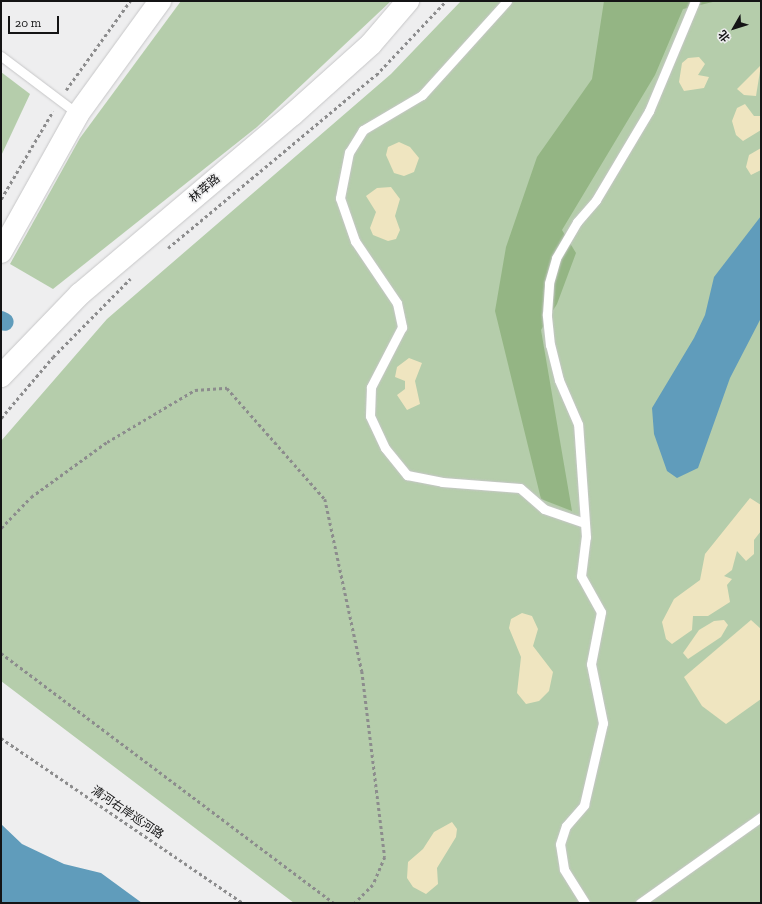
<!DOCTYPE html>
<html>
<head>
<meta charset="utf-8">
<style>
  body { margin:0 }
  #map { position:relative; width:762px; height:904px; overflow:hidden; background:#eeeeef; font-family:"Zilla Slab","Noto Sans SC",serif }
  div>[style] { position:absolute }
  [style*='--x'] { left:calc(var(--x)*1px); top:calc(var(--y)*1px); width:calc(var(--w)*1px); rotate:calc(var(--a)*1deg) }
  .green>* { inset:0; background:#b5cdab }
  .forest>* { inset:0; background:#94b584 }
  .sand>* { inset:0; background:#efe5c0 }
  .water>* { inset:0; background:#609cbb }
  .canal>* { height:18px; margin:-9px; padding:0 9px; transform-origin:9px; border-radius:9px; background:#609cbb }
  .path>* { height:2.5px; margin-top:-1.25px; transform-origin:0; background:repeating-linear-gradient(90deg,#8c8c8d 0 3px,transparent 0 6px) }
  .roads { filter:drop-shadow(0 0 1px #c6c6c7) drop-shadow(0 0 1px #c6c6c7) }
  .lane>* { height:9px; margin:-4.5px; padding:0 4.5px; transform-origin:4.5px; border-radius:4.5px; background:#fff }
  .primary>* { height:22px; margin:-11px; padding:0 11px; transform-origin:11px; border-radius:11px; background:#fff }
  span { translate:-50% -50%; white-space:nowrap; text-align:center; line-height:1.15; -webkit-text-stroke:3px #eeeeef; paint-order:stroke }
  .street-label { font-size:12px; color:#141415 }
  .frame { position:absolute; inset:0; border:2px solid #141415; pointer-events:none }
  .north { position:absolute; left:714px; top:8px; width:40px; height:40px; -webkit-text-stroke:3px #eeeeef; paint-order:stroke; rotate:231deg; font-size:11px; font-weight:700; line-height:16px; text-align:center; color:#141415 }
  .north::after { content:''; display:block; margin:auto; width:14px; height:18px; background:#141415; clip-path:polygon(50% 0,100% 100%,50% 72%,0 100%) }
  .scale { position:absolute; left:8px; top:16px; width:51px; height:18px; box-sizing:border-box; border:2px solid #141415; border-top:0; padding-left:5px; font-size:12px; line-height:14px; white-space:nowrap; color:#141415; -webkit-text-stroke:3px #eeeeef; paint-order:stroke }
</style>
</head>
<body>
<div id="map">
  <div class="green">
    <div style="clip-path:polygon(181px 1px,391px 1px,257px 127px,53px 289px,10px 264px,80px 138px)"></div>
    <div style="clip-path:polygon(461px 1px,761px 1px,761px 903px,294px 903px,1px 681px,1px 441px,107px 319px,391px 74px)"></div>
    <div style="clip-path:polygon(1px 72px,30px 94px,1px 156px)"></div>
  </div>
  <div class="forest">
    <div style="clip-path:polygon(604px 1px,717px 1px,683px 9px,655px 75px,562px 230px,576px 253px,557px 304px,541px 330px,572px 511px,541px 499px,495px 311px,506px 247px,537px 157px,592px 79px)"></div>
  </div>
  <div class="sand">
    <div style="clip-path:polygon(699px 57px,705px 64px,698px 75px,709px 77px,704px 88px,684px 91px,679px 82px,682px 63px,688px 58px)"></div>
    <div style="clip-path:polygon(761px 65px,756px 96px,744px 95px,737px 89px)"></div>
    <div style="clip-path:polygon(745px 104px,754px 116px,761px 116px,761px 130px,743px 141px,736px 135px,732px 121px,737px 108px)"></div>
    <div style="clip-path:polygon(399px 142px,410px 147px,419px 158px,414px 172px,404px 176px,394px 173px,386px 155px,388px 147px)"></div>
    <div style="clip-path:polygon(761px 148px,761px 170px,751px 175px,746px 167px,749px 155px)"></div>
    <div style="clip-path:polygon(391px 187px,400px 199px,395px 216px,400px 230px,396px 239px,388px 241px,373px 235px,370px 228px,376px 212px,366px 196px,377px 188px)"></div>
    <div style="clip-path:polygon(409px 358px,422px 363px,415px 381px,420px 404px,407px 410px,397px 395px,405px 389px,405px 381px,395px 377px,397px 367px)"></div>
    <div style="clip-path:polygon(750px 498px,761px 505px,761px 531px,754px 540px,754px 554px,746px 561px,737px 551px,732px 570px,724px 576px,732px 579px,727px 585px,730px 602px,708px 616px,693px 616px,692px 630px,672px 644px,666px 639px,662px 622px,674px 599px,700px 580px,705px 554px)"></div>
    <div style="clip-path:polygon(522px 613px,532px 616px,538px 629px,533px 646px,553px 672px,549px 691px,539px 701px,526px 704px,517px 693px,521px 657px,509px 628px,511px 619px)"></div>
    <div style="clip-path:polygon(724px 620px,728px 625px,721px 637px,688px 659px,683px 653px,699px 630px,714px 621px)"></div>
    <div style="clip-path:polygon(751px 620px,761px 629px,761px 699px,726px 724px,702px 706px,684px 677px)"></div>
    <div style="clip-path:polygon(452px 822px,457px 829px,456px 837px,437px 868px,438px 884px,426px 894px,413px 887px,407px 878px,408px 862px,423px 849px,434px 832px)"></div>
  </div>
  <div class="water">
    <div style="clip-path:polygon(761px 216px,761px 318px,730px 378px,698px 468px,677px 478px,667px 471px,654px 434px,652px 408px,694px 338px,705px 315px,714px 277px)"></div>
    <div style="clip-path:polygon(1px 824px,22px 844px,64px 864px,101px 873px,142px 903px,1px 903px)"></div>
  </div>
  <div class="canal">
    <div style="--x:1;--y:320;--w:4;--a:27"></div>
  </div>
  <div class="path">
    <div style="--x:66;--y:90;--w:110;--a:-54.3"></div>
    <div style="--x:1;--y:199;--w:102;--a:-59.4"></div>
    <div style="--x:168;--y:248;--w:271;--a:-39.8"></div>
    <div style="--x:376;--y:75;--w:102;--a:-46.6"></div>
    <div style="--x:1;--y:418;--w:80;--a:-49.6"></div>
    <div style="--x:53;--y:357;--w:110;--a:-45.4"></div>
    <div style="--x:1;--y:528;--w:43;--a:-45.9"></div>
    <div style="--x:31;--y:497;--w:94;--a:-35.9"></div>
    <div style="--x:107;--y:442;--w:102;--a:-30.6"></div>
    <div style="--x:195;--y:390;--w:32;--a:-4"></div>
    <div style="--x:227;--y:388;--w:148;--a:48.6"></div>
    <div style="--x:325;--y:499;--w:176;--a:77.9"></div>
    <div style="--x:362;--y:671;--w:187;--a:83"></div>
    <div style="--x:385;--y:857;--w:30;--a:113"></div>
    <div style="--x:373;--y:885;--w:25;--a:135"></div>
    <div style="--x:1;--y:653;--w:416;--a:36.9"></div>
    <div style="--x:1;--y:738;--w:293;--a:34.3"></div>
  </div>
  <div class="roads">
    <div class="lane">
      <div style="--x:507;--y:1;--w:127;--a:132.1"></div>
      <div style="--x:422;--y:95;--w:69;--a:149.3"></div>
      <div style="--x:363;--y:130;--w:26;--a:122"></div>
      <div style="--x:349;--y:152;--w:47;--a:101.1"></div>
      <div style="--x:340;--y:198;--w:46;--a:70.8"></div>
      <div style="--x:355;--y:241;--w:75;--a:55.9"></div>
      <div style="--x:397;--y:303;--w:25;--a:78"></div>
      <div style="--x:402;--y:327;--w:68;--a:117.3"></div>
      <div style="--x:371;--y:387;--w:29;--a:92"></div>
      <div style="--x:370;--y:416;--w:35;--a:65"></div>
      <div style="--x:385;--y:448;--w:35;--a:51"></div>
      <div style="--x:407;--y:475;--w:36;--a:11"></div>
      <div style="--x:442;--y:482;--w:78;--a:4.4"></div>
      <div style="--x:520;--y:488;--w:32;--a:41"></div>
      <div style="--x:544;--y:509;--w:43;--a:18.9"></div>
      <div style="--x:1;--y:56;--w:96;--a:37"></div>
      <div style="--x:585;--y:903;--w:40;--a:-122"></div>
      <div style="--x:564;--y:869;--w:25;--a:-99"></div>
      <div style="--x:560;--y:844;--w:19;--a:-72"></div>
      <div style="--x:566;--y:826;--w:28;--a:-49"></div>
      <div style="--x:584;--y:805;--w:84;--a:-77"></div>
      <div style="--x:603;--y:723;--w:60;--a:-101.5"></div>
      <div style="--x:591;--y:664;--w:53;--a:-79.1"></div>
      <div style="--x:601;--y:612;--w:41;--a:-119.1"></div>
      <div style="--x:581;--y:576;--w:39;--a:-83"></div>
      <div style="--x:586;--y:537;--w:113;--a:-94"></div>
      <div style="--x:578;--y:424;--w:48;--a:-113.4"></div>
      <div style="--x:559;--y:380;--w:36;--a:-104"></div>
      <div style="--x:550;--y:345;--w:31;--a:-96"></div>
      <div style="--x:547;--y:314;--w:31;--a:-86"></div>
      <div style="--x:549;--y:283;--w:26;--a:-74"></div>
      <div style="--x:556;--y:258;--w:42;--a:-59.7"></div>
      <div style="--x:577;--y:222;--w:29;--a:-49"></div>
      <div style="--x:596;--y:200;--w:104;--a:-59.2"></div>
      <div style="--x:649;--y:111;--w:119;--a:-67.3"></div>
      <div style="--x:640;--y:903;--w:148;--a:-35.4"></div>
    </div>
    <div class="primary">
      <div style="--x:1;--y:252;--w:158;--a:-60.8"></div>
      <div style="--x:78;--y:114;--w:140;--a:-54"></div>
      <div style="--x:1;--y:376;--w:114;--a:-46.1"></div>
      <div style="--x:80;--y:294;--w:277;--a:-40.2"></div>
      <div style="--x:292;--y:115;--w:106;--a:-41.9"></div>
      <div style="--x:371;--y:44;--w:57;--a:-49.3"></div>
    </div>
  </div>
  <div class="street-label">
    <span style="left:205px;top:189px;rotate:-40deg">林萃路</span>
    <span style="left:127px;top:813px;rotate:34deg">清河右岸巡河路</span>
  </div>
  <div class="frame"></div>
  <div class="north">北</div>
  <div class="scale">20 m</div>
</div>
</body>
</html>
